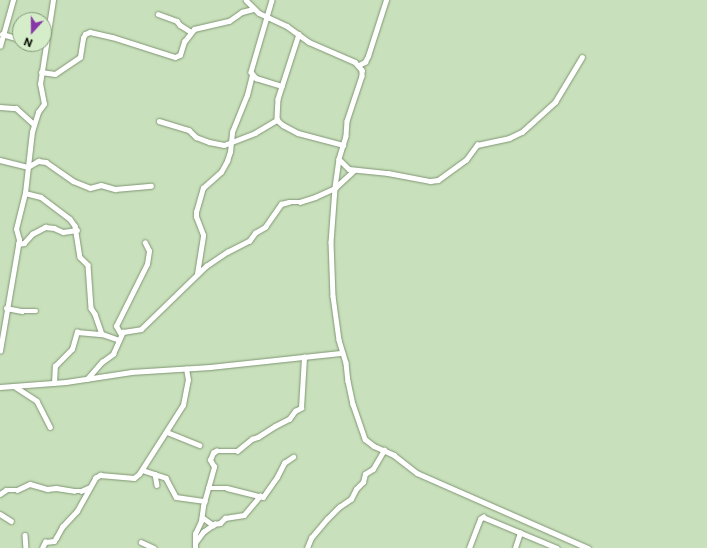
<!DOCTYPE html>
<html>
<head>
<meta charset="utf-8">
<style>
  body { margin:0 }
  #map { position:relative; width:707px; height:548px; overflow:hidden; background:#c8e0bb; font-family:Commissioner,sans-serif }
  div>[style] { position:absolute }
  [style*='--x'] { left:calc(var(--x)*1px); top:calc(var(--y)*1px); width:calc(var(--w)*1px); rotate:calc(var(--a)*1deg) }
  .roads { filter:drop-shadow(0 0 1px #809674) drop-shadow(0 0 1px #809674) }
  .minor>* { height:4.5px; margin:-2.25px; padding:0 2.25px; transform-origin:2.25px; border-radius:2.25px; background:#fff }
  span { translate:-50% -50%; white-space:nowrap; text-align:center; line-height:1.15; -webkit-text-stroke:3.5px #d5edc8; paint-order:stroke }
  .north { position:absolute; left:12px; top:12px; width:40px; height:40px; box-sizing:border-box; background:#d5edc8; border:1px solid #84967b; border-radius:50%; rotate:201deg; font-size:11px; font-weight:700; line-height:16px; text-align:center; color:#0b1307 }
  .north::after { content:''; display:block; margin:auto; width:14px; height:18px; background:#8738a8; clip-path:polygon(50% 0,100% 100%,50% 72%,0 100%) }
</style>
</head>
<body>
<div id="map">
  <div class="roads">
    <div class="minor">
      <div style="--x:246;--y:0;--w:18;--a:45"></div>
      <div style="--x:259;--y:13;--w:31;--a:25"></div>
      <div style="--x:287;--y:26;--w:27;--a:36"></div>
      <div style="--x:309;--y:42;--w:50;--a:23.5"></div>
      <div style="--x:355;--y:62;--w:11;--a:49"></div>
      <div style="--x:362;--y:70;--w:6;--a:90"></div>
      <div style="--x:362;--y:76;--w:47;--a:108.4"></div>
      <div style="--x:347;--y:121;--w:15;--a:94"></div>
      <div style="--x:346;--y:136;--w:24;--a:107"></div>
      <div style="--x:339;--y:159;--w:29;--a:98"></div>
      <div style="--x:335;--y:188;--w:54;--a:94.2"></div>
      <div style="--x:331;--y:242;--w:54;--a:87.9"></div>
      <div style="--x:333;--y:296;--w:44;--a:82.2"></div>
      <div style="--x:339;--y:340;--w:24;--a:73"></div>
      <div style="--x:346;--y:363;--w:18;--a:84"></div>
      <div style="--x:348;--y:381;--w:24;--a:78"></div>
      <div style="--x:353;--y:404;--w:37;--a:71"></div>
      <div style="--x:365;--y:439;--w:11;--a:38"></div>
      <div style="--x:374;--y:446;--w:22;--a:24"></div>
      <div style="--x:394;--y:455;--w:29;--a:38"></div>
      <div style="--x:417;--y:473;--w:187;--a:23.7"></div>
      <div style="--x:272;--y:0;--w:75;--a:106.3"></div>
      <div style="--x:251;--y:72;--w:8;--a:50"></div>
      <div style="--x:256;--y:78;--w:27;--a:17"></div>
      <div style="--x:158;--y:14;--w:20;--a:20"></div>
      <div style="--x:177;--y:21;--w:5;--a:53"></div>
      <div style="--x:180;--y:25;--w:13;--a:32"></div>
      <div style="--x:2;--y:34;--w:19;--a:16"></div>
      <div style="--x:299;--y:34;--w:68;--a:107.9"></div>
      <div style="--x:278;--y:99;--w:21;--a:93"></div>
      <div style="--x:277;--y:120;--w:8;--a:40"></div>
      <div style="--x:283;--y:125;--w:17;--a:28"></div>
      <div style="--x:298;--y:133;--w:47;--a:14.9"></div>
      <div style="--x:0;--y:46;--w:48;--a:-74.2"></div>
      <div style="--x:359;--y:65;--w:7;--a:-27"></div>
      <div style="--x:365;--y:62;--w:7;--a:-63"></div>
      <div style="--x:368;--y:56;--w:59;--a:-72.2"></div>
      <div style="--x:41;--y:72;--w:14;--a:8"></div>
      <div style="--x:55;--y:74;--w:30;--a:-34"></div>
      <div style="--x:80;--y:57;--w:19;--a:-81"></div>
      <div style="--x:83;--y:38;--w:4;--a:-63"></div>
      <div style="--x:85;--y:34;--w:5;--a:-22"></div>
      <div style="--x:90;--y:32;--w:23;--a:13"></div>
      <div style="--x:112;--y:37;--w:66;--a:17.6"></div>
      <div style="--x:175;--y:57;--w:5;--a:-22"></div>
      <div style="--x:180;--y:55;--w:14;--a:-73"></div>
      <div style="--x:184;--y:42;--w:16;--a:-52"></div>
      <div style="--x:194;--y:29;--w:36;--a:-13"></div>
      <div style="--x:229;--y:21;--w:16;--a:-35"></div>
      <div style="--x:242;--y:12;--w:11;--a:-15"></div>
      <div style="--x:0;--y:107;--w:16;--a:4"></div>
      <div style="--x:16;--y:108;--w:24;--a:42"></div>
      <div style="--x:159;--y:121;--w:31;--a:17"></div>
      <div style="--x:189;--y:130;--w:10;--a:45"></div>
      <div style="--x:196;--y:137;--w:14;--a:21"></div>
      <div style="--x:209;--y:142;--w:15;--a:11"></div>
      <div style="--x:224;--y:145;--w:33;--a:-21"></div>
      <div style="--x:255;--y:133;--w:26;--a:-31"></div>
      <div style="--x:339;--y:159;--w:14;--a:45"></div>
      <div style="--x:349;--y:169;--w:39;--a:6"></div>
      <div style="--x:388;--y:173;--w:43;--a:10.8"></div>
      <div style="--x:430;--y:181;--w:8;--a:-7"></div>
      <div style="--x:438;--y:180;--w:34;--a:-36"></div>
      <div style="--x:466;--y:160;--w:19;--a:-54"></div>
      <div style="--x:477;--y:145;--w:33;--a:-12"></div>
      <div style="--x:509;--y:138;--w:14;--a:-25"></div>
      <div style="--x:522;--y:132;--w:45;--a:-42.3"></div>
      <div style="--x:555;--y:102;--w:52;--a:-59"></div>
      <div style="--x:0;--y:160;--w:29;--a:14"></div>
      <div style="--x:28;--y:167;--w:12;--a:-31"></div>
      <div style="--x:38;--y:161;--w:8;--a:7"></div>
      <div style="--x:46;--y:162;--w:33;--a:35"></div>
      <div style="--x:73;--y:181;--w:18;--a:22"></div>
      <div style="--x:90;--y:188;--w:11;--a:-15"></div>
      <div style="--x:101;--y:185;--w:15;--a:16"></div>
      <div style="--x:115;--y:189;--w:36;--a:-5"></div>
      <div style="--x:25;--y:193;--w:16;--a:14"></div>
      <div style="--x:41;--y:197;--w:36;--a:37"></div>
      <div style="--x:70;--y:219;--w:9;--a:54"></div>
      <div style="--x:75;--y:226;--w:31;--a:81"></div>
      <div style="--x:80;--y:257;--w:11;--a:45"></div>
      <div style="--x:88;--y:265;--w:43;--a:86"></div>
      <div style="--x:91;--y:308;--w:7;--a:56"></div>
      <div style="--x:95;--y:314;--w:21;--a:71"></div>
      <div style="--x:102;--y:334;--w:18;--a:19"></div>
      <div style="--x:18;--y:244;--w:6;--a:-9"></div>
      <div style="--x:24;--y:243;--w:12;--a:-48"></div>
      <div style="--x:32;--y:234;--w:15;--a:-28"></div>
      <div style="--x:45;--y:227;--w:9;--a:6"></div>
      <div style="--x:54;--y:228;--w:10;--a:24"></div>
      <div style="--x:63;--y:232;--w:14;--a:-8"></div>
      <div style="--x:197;--y:274;--w:39;--a:-81"></div>
      <div style="--x:203;--y:235;--w:19;--a:-111"></div>
      <div style="--x:196;--y:217;--w:5;--a:-90"></div>
      <div style="--x:196;--y:212;--w:25;--a:-74"></div>
      <div style="--x:203;--y:188;--w:24;--a:-42"></div>
      <div style="--x:221;--y:172;--w:13;--a:-61"></div>
      <div style="--x:227;--y:161;--w:9;--a:-72"></div>
      <div style="--x:230;--y:152;--w:20;--a:-84"></div>
      <div style="--x:232;--y:132;--w:40;--a:-68"></div>
      <div style="--x:247;--y:95;--w:21;--a:-76"></div>
      <div style="--x:6;--y:308;--w:16;--a:11"></div>
      <div style="--x:22;--y:311;--w:14;--a:0"></div>
      <div style="--x:121;--y:335;--w:10;--a:-119"></div>
      <div style="--x:116;--y:326;--w:69;--a:-63.4"></div>
      <div style="--x:147;--y:264;--w:13;--a:-81"></div>
      <div style="--x:149;--y:251;--w:9;--a:-117"></div>
      <div style="--x:0;--y:351;--w:113;--a:-80.3"></div>
      <div style="--x:19;--y:240;--w:11;--a:-105"></div>
      <div style="--x:16;--y:229;--w:37;--a:-76"></div>
      <div style="--x:25;--y:193;--w:61;--a:-83.5"></div>
      <div style="--x:32;--y:132;--w:21;--a:-73"></div>
      <div style="--x:38;--y:112;--w:10;--a:-53"></div>
      <div style="--x:44;--y:104;--w:20;--a:-101"></div>
      <div style="--x:40;--y:84;--w:85;--a:-81.2"></div>
      <div style="--x:87;--y:379;--w:23;--a:-49"></div>
      <div style="--x:102;--y:362;--w:14;--a:-36"></div>
      <div style="--x:113;--y:354;--w:24;--a:-66"></div>
      <div style="--x:123;--y:332;--w:18;--a:-9"></div>
      <div style="--x:141;--y:329;--w:91;--a:-44.1"></div>
      <div style="--x:206;--y:266;--w:25;--a:-34"></div>
      <div style="--x:227;--y:252;--w:25;--a:-27"></div>
      <div style="--x:249;--y:241;--w:10;--a:-53"></div>
      <div style="--x:255;--y:233;--w:12;--a:-31"></div>
      <div style="--x:265;--y:227;--w:28;--a:-55"></div>
      <div style="--x:281;--y:204;--w:8;--a:-14"></div>
      <div style="--x:289;--y:202;--w:11;--a:0"></div>
      <div style="--x:300;--y:202;--w:16;--a:-18"></div>
      <div style="--x:315;--y:197;--w:22;--a:-24"></div>
      <div style="--x:335;--y:188;--w:26;--a:-43"></div>
      <div style="--x:54;--y:383;--w:17;--a:-87"></div>
      <div style="--x:55;--y:366;--w:24;--a:-45"></div>
      <div style="--x:72;--y:349;--w:18;--a:-74"></div>
      <div style="--x:77;--y:332;--w:25;--a:5"></div>
      <div style="--x:14;--y:386;--w:27;--a:33"></div>
      <div style="--x:37;--y:401;--w:29;--a:63"></div>
      <div style="--x:0;--y:387;--w:66;--a:-4.3"></div>
      <div style="--x:66;--y:382;--w:66;--a:-8.7"></div>
      <div style="--x:131;--y:372;--w:79;--a:-3.6"></div>
      <div style="--x:210;--y:367;--w:133;--a:-6.1"></div>
      <div style="--x:167;--y:432;--w:35;--a:22"></div>
      <div style="--x:142;--y:470;--w:25;--a:18"></div>
      <div style="--x:166;--y:478;--w:21;--a:62"></div>
      <div style="--x:176;--y:497;--w:29;--a:8"></div>
      <div style="--x:155;--y:474;--w:11;--a:80"></div>
      <div style="--x:208;--y:488;--w:19;--a:0"></div>
      <div style="--x:227;--y:488;--w:37;--a:14"></div>
      <div style="--x:263;--y:497;--w:24;--a:-55"></div>
      <div style="--x:277;--y:477;--w:16;--a:-63"></div>
      <div style="--x:284;--y:463;--w:11;--a:-34"></div>
      <div style="--x:0;--y:494;--w:7;--a:-34"></div>
      <div style="--x:6;--y:490;--w:11;--a:0"></div>
      <div style="--x:17;--y:490;--w:14;--a:-25"></div>
      <div style="--x:30;--y:484;--w:18;--a:16"></div>
      <div style="--x:47;--y:489;--w:9;--a:-6"></div>
      <div style="--x:56;--y:488;--w:18;--a:9"></div>
      <div style="--x:74;--y:491;--w:7;--a:0"></div>
      <div style="--x:81;--y:491;--w:8;--a:-23"></div>
      <div style="--x:0;--y:514;--w:13;--a:32"></div>
      <div style="--x:202;--y:517;--w:14;--a:36"></div>
      <div style="--x:25;--y:535;--w:13;--a:86"></div>
      <div style="--x:141;--y:542;--w:14;--a:25"></div>
      <div style="--x:195;--y:543;--w:14;--a:-54"></div>
      <div style="--x:203;--y:532;--w:14;--a:-36"></div>
      <div style="--x:214;--y:524;--w:6;--a:-9"></div>
      <div style="--x:220;--y:523;--w:7;--a:-45"></div>
      <div style="--x:225;--y:518;--w:19;--a:-9"></div>
      <div style="--x:244;--y:515;--w:25;--a:-50"></div>
      <div style="--x:42;--y:548;--w:7;--a:-63"></div>
      <div style="--x:45;--y:542;--w:9;--a:-6"></div>
      <div style="--x:54;--y:541;--w:4;--a:-56"></div>
      <div style="--x:56;--y:538;--w:13;--a:-61"></div>
      <div style="--x:62;--y:527;--w:22;--a:-47"></div>
      <div style="--x:77;--y:511;--w:38;--a:-61"></div>
      <div style="--x:95;--y:478;--w:6;--a:-31"></div>
      <div style="--x:100;--y:475;--w:34;--a:5"></div>
      <div style="--x:134;--y:478;--w:6;--a:-39"></div>
      <div style="--x:139;--y:474;--w:82;--a:-57.5"></div>
      <div style="--x:183;--y:405;--w:25;--a:-79"></div>
      <div style="--x:188;--y:380;--w:11;--a:-100"></div>
      <div style="--x:195;--y:548;--w:14;--a:-90"></div>
      <div style="--x:195;--y:534;--w:14;--a:-65"></div>
      <div style="--x:201;--y:521;--w:15;--a:-82"></div>
      <div style="--x:203;--y:506;--w:41;--a:-74.2"></div>
      <div style="--x:214;--y:467;--w:8;--a:-120"></div>
      <div style="--x:210;--y:460;--w:8;--a:-67"></div>
      <div style="--x:213;--y:453;--w:4;--a:-34"></div>
      <div style="--x:216;--y:451;--w:21;--a:0"></div>
      <div style="--x:237;--y:451;--w:19;--a:-39"></div>
      <div style="--x:252;--y:439;--w:6;--a:-18"></div>
      <div style="--x:258;--y:437;--w:20;--a:-33"></div>
      <div style="--x:275;--y:426;--w:16;--a:-27"></div>
      <div style="--x:289;--y:419;--w:10;--a:-53"></div>
      <div style="--x:295;--y:411;--w:7;--a:-27"></div>
      <div style="--x:301;--y:408;--w:51;--a:-86.6"></div>
      <div style="--x:307;--y:548;--w:11;--a:-68"></div>
      <div style="--x:311;--y:538;--w:25;--a:-50"></div>
      <div style="--x:327;--y:519;--w:17;--a:-45"></div>
      <div style="--x:339;--y:507;--w:14;--a:-34"></div>
      <div style="--x:351;--y:499;--w:11;--a:-63"></div>
      <div style="--x:356;--y:489;--w:10;--a:-45"></div>
      <div style="--x:363;--y:482;--w:8;--a:-76"></div>
      <div style="--x:365;--y:474;--w:9;--a:-32"></div>
      <div style="--x:373;--y:469;--w:22;--a:-60"></div>
      <div style="--x:469;--y:548;--w:31;--a:-69"></div>
      <div style="--x:480;--y:519;--w:4;--a:-34"></div>
      <div style="--x:483;--y:517;--w:80;--a:22.7"></div>
      <div style="--x:515;--y:548;--w:16;--a:-72"></div>
    </div>
  </div>
  <div class="north">N</div>
</div>
</body>
</html>
